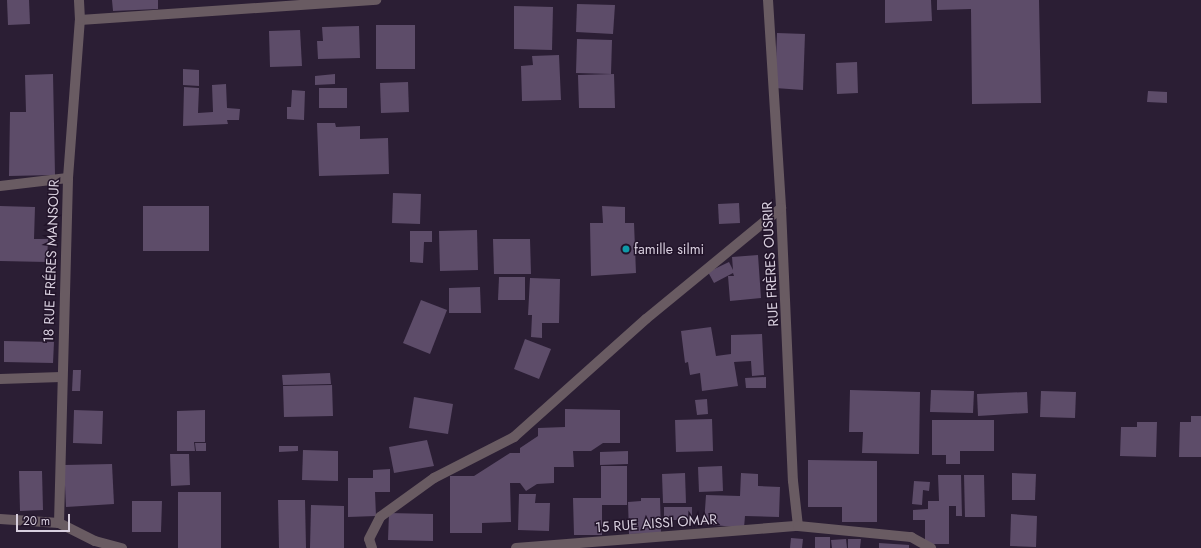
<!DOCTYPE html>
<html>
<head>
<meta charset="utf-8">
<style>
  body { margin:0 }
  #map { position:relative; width:1201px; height:548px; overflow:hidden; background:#2b1e34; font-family:Jost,sans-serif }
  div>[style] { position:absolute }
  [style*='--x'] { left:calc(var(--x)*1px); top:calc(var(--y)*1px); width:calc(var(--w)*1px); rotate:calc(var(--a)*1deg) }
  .building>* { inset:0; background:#5d4c69 }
  .minor>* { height:10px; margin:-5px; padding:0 5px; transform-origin:5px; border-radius:5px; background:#695b62 }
  .dots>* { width:11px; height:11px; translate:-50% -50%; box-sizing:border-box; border:2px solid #22142a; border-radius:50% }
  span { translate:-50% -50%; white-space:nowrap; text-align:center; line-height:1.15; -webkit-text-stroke:3px #22142a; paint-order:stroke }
  .poi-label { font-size:14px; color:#d8cfde }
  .left { translate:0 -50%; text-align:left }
  .street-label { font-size:14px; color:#d8cfde }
  .scale { position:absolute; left:16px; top:514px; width:54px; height:18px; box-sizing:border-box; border:2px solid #d8cfde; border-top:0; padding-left:5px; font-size:12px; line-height:14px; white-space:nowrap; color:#d8cfde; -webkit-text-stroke:3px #22142a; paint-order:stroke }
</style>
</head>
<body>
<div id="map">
  <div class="building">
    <div style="clip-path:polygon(7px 0,29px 0,30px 24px,8px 25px)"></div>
    <div style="clip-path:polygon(112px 0,158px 0,158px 9px,113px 11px)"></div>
    <div style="clip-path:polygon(885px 0,931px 0,932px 21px,885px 23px)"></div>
    <div style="clip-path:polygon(937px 0,1039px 0,1041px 103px,972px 104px,971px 9px,937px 10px)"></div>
    <div style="clip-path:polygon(577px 4px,615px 5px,613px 34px,576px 32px)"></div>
    <div style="clip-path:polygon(514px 6px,553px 7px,552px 50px,514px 49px)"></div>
    <div style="clip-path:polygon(376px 25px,415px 25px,415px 69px,376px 69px)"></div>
    <div style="clip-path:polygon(359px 26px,360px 58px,318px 59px,317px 41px,323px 41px,322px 27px)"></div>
    <div style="clip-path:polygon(300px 30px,302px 66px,270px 67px,269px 31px)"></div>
    <div style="clip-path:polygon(777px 33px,805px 34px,803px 90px,775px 88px)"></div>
    <div style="clip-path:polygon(577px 39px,612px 40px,611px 74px,576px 73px)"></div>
    <div style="clip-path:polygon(559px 55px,561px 100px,522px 101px,521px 66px,533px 65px,532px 56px)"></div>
    <div style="clip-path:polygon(857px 62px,858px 93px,837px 94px,836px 63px)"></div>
    <div style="clip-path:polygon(183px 69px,199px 70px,199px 86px,183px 85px)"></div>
    <div style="clip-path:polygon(53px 74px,55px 175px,9px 176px,10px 112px,26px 112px,25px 75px)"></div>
    <div style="clip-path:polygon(335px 74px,335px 84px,315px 85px,315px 76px)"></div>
    <div style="clip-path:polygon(614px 74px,615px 108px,579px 108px,578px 75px)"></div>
    <div style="clip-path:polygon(408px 82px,409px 112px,381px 113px,380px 83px)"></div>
    <div style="clip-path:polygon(226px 84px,227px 108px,240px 109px,239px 120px,227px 120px,228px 124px,183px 126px,184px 87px,199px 88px,198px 113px,213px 112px,212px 85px)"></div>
    <div style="clip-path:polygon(319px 88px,347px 88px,347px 108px,319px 108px)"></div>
    <div style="clip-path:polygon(292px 90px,305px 91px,304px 120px,287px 119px,287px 107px,291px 107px)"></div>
    <div style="clip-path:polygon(1148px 91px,1167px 92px,1167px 103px,1147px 102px)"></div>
    <div style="clip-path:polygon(317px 123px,335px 123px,336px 127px,360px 126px,360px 139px,388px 138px,389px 174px,319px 176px)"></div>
    <div style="clip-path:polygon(393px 193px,421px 194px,420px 224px,392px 223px)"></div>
    <div style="clip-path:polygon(739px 203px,740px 223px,719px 224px,718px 204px)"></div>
    <div style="clip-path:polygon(0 206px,35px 207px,34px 239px,48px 239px,47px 262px,0 261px)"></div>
    <div style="clip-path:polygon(143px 206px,209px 206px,209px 251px,143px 251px)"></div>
    <div style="clip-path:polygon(602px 206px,625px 207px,625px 223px,634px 223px,636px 273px,591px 276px,590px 223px,603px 223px)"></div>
    <div style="clip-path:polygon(477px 230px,478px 270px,440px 271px,439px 231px)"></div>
    <div style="clip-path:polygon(410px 231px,432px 231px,432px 242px,424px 242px,423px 263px,410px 262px)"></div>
    <div style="clip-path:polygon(493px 239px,530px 239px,531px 274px,494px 274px)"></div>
    <div style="clip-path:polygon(758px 255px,761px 298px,730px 301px,728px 276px,734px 276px,733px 273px,714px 283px,708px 272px,729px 262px,733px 270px,732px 257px)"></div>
    <div style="clip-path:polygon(499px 277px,525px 277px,525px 300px,498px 300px)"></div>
    <div style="clip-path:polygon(530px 278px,560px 279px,559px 323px,542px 323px,542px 338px,531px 337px,532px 315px,528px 315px)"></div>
    <div style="clip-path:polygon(480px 287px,481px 313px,449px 313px,449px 288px)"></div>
    <div style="clip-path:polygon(421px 300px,447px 310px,430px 354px,403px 343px)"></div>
    <div style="clip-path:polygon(711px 327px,716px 356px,731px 354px,731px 335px,762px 334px,764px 375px,752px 376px,751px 361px,734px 362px,738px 386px,702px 391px,700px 373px,690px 375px,688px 362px,685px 363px,681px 331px)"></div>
    <div style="clip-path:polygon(525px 339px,551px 349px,539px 379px,514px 369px)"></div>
    <div style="clip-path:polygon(4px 341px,54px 342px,53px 363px,4px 362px)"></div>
    <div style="clip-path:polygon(73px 370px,81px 370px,80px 391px,72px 391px)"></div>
    <div style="clip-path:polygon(330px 373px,331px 384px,283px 385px,282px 375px)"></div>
    <div style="clip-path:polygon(766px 377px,766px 388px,746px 388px,745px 378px)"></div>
    <div style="clip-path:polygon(332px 385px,333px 416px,284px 417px,283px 386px)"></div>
    <div style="clip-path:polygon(850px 390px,920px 392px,919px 454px,862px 453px,863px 432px,849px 432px)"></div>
    <div style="clip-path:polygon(931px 390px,974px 391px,973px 413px,930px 412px)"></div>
    <div style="clip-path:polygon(1041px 391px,1076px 392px,1075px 418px,1040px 417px)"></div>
    <div style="clip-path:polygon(1027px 392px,1028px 413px,978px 416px,977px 394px)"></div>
    <div style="clip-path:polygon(414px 397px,453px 404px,448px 434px,409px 428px)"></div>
    <div style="clip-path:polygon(707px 399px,708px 414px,697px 415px,695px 400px)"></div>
    <div style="clip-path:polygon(565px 409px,620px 410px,620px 443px,603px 443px,591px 451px,573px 451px,574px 467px,554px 467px,554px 483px,537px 484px,526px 491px,520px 483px,510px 483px,511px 522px,482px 523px,482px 533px,450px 533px,450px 476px,474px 476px,510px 453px,520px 453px,520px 448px,538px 436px,538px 428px,565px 427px)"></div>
    <div style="clip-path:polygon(74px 410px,103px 411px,102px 444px,73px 443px)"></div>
    <div style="clip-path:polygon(205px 410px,205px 442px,194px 442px,195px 451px,177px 451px,177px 411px)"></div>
    <div style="clip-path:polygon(1191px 416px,1201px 416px,1201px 457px,1179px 457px,1180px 422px,1191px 422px)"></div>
    <div style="clip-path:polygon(712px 419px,713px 451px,676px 452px,675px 420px)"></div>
    <div style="clip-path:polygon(932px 420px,994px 420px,994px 451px,960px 451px,960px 464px,946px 464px,946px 455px,932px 455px)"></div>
    <div style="clip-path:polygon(1137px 422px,1157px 422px,1156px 457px,1120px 456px,1121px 427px,1137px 427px)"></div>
    <div style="clip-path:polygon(427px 440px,434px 466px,394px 473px,389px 447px)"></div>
    <div style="clip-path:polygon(195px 443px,206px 443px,206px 451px,196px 451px)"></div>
    <div style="clip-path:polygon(279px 446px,298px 446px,298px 451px,279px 452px)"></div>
    <div style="clip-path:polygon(303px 450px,338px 451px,338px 481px,302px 480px)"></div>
    <div style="clip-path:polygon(628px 451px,628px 464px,600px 465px,600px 452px)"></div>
    <div style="clip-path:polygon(170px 454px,189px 454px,190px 485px,171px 486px)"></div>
    <div style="clip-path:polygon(808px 460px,877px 461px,877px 522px,842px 522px,842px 507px,808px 507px)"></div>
    <div style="clip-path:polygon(112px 464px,114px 504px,66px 507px,64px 465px)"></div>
    <div style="clip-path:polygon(601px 466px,627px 466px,627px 505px,602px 505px,602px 535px,574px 535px,573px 498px,601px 498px)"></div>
    <div style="clip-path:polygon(722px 466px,723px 491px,699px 492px,698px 467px)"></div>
    <div style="clip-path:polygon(390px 469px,390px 492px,375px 492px,376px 516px,348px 517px,348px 478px,373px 478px,373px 470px)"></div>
    <div style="clip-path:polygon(19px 471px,42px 471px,43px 510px,20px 511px)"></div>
    <div style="clip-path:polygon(685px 473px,686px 503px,663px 503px,662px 474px)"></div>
    <div style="clip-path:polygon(741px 473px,758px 474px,758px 486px,780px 487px,779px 517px,745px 516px,744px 528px,704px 524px,706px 495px,740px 496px)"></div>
    <div style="clip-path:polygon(1012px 473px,1036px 474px,1035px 500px,1012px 500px)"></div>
    <div style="clip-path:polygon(938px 475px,961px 475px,962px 516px,956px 516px,956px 506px,949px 506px,949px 544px,925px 544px,925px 520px,913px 520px,913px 510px,928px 509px,928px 501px,939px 501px)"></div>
    <div style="clip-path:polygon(964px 475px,984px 475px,985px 517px,965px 517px)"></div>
    <div style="clip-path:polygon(914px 481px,930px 482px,929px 491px,923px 490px,922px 505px,912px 504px)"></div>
    <div style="clip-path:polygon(178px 492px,221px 492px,221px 548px,178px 548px)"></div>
    <div style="clip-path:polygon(519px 494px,536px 494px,535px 503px,550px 503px,549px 531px,518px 530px)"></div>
    <div style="clip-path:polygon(641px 498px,660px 498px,661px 533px,629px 534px,628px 502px,641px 501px)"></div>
    <div style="clip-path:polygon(278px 500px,305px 500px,306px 548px,279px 548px)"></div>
    <div style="clip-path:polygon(132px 501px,162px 501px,161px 532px,132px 532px)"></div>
    <div style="clip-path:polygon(311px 505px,344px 506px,344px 548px,310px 548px)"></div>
    <div style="clip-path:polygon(664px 507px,692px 507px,692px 520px,664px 520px)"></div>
    <div style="clip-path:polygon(389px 513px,433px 514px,433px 541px,388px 540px)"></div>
    <div style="clip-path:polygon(1011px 514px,1037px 516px,1036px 547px,1010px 546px)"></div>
    <div style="clip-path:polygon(815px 537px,830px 537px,830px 548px,815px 548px)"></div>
    <div style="clip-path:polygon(791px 538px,803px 539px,802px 548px,790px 548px)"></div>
    <div style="clip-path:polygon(846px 539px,847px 548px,832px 548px,831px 540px)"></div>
    <div style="clip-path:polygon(848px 539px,861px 539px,860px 548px,848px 548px)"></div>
    <div style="clip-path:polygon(879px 543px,909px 545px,909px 548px,879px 548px)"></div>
  </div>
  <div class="minor">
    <div style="--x:768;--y:0;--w:208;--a:86.4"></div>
    <div style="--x:781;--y:208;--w:273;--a:87.5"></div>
    <div style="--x:793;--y:481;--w:45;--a:83.7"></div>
    <div style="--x:80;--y:20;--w:297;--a:-3.9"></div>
    <div style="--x:0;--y:186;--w:68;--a:-6.7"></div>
    <div style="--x:0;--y:379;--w:61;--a:-1.9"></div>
    <div style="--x:0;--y:519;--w:59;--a:3.9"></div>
    <div style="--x:59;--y:523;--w:40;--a:26.6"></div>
    <div style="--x:95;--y:541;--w:28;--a:15"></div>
    <div style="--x:59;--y:523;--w:345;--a:-88.5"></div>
    <div style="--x:68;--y:178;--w:158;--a:-85.7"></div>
    <div style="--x:80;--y:20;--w:20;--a:-93"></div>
    <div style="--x:372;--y:548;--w:9;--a:-108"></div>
    <div style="--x:369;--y:539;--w:25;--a:-63"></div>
    <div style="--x:380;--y:517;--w:67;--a:-35.8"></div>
    <div style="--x:434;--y:478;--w:90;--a:-27.1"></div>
    <div style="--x:514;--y:437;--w:177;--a:-41.8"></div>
    <div style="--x:646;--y:319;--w:175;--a:-39.4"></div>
    <div style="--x:516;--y:548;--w:283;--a:-4.5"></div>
    <div style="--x:798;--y:526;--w:114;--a:5.6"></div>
    <div style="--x:911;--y:537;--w:23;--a:29"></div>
  </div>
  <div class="dots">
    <div style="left:626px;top:249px;background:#0f9aa8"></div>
  </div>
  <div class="poi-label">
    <span class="left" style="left:634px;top:249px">famille silmi</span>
  </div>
  <div class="street-label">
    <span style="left:51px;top:261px;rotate:-88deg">18 RUE FRÉRES MANSOUR</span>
    <span style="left:770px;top:264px;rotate:-93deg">RUE FRÈRES OUSRIR</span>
    <span style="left:656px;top:523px;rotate:-4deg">15 RUE AISSI OMAR</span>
  </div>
  <div class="scale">20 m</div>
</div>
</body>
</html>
